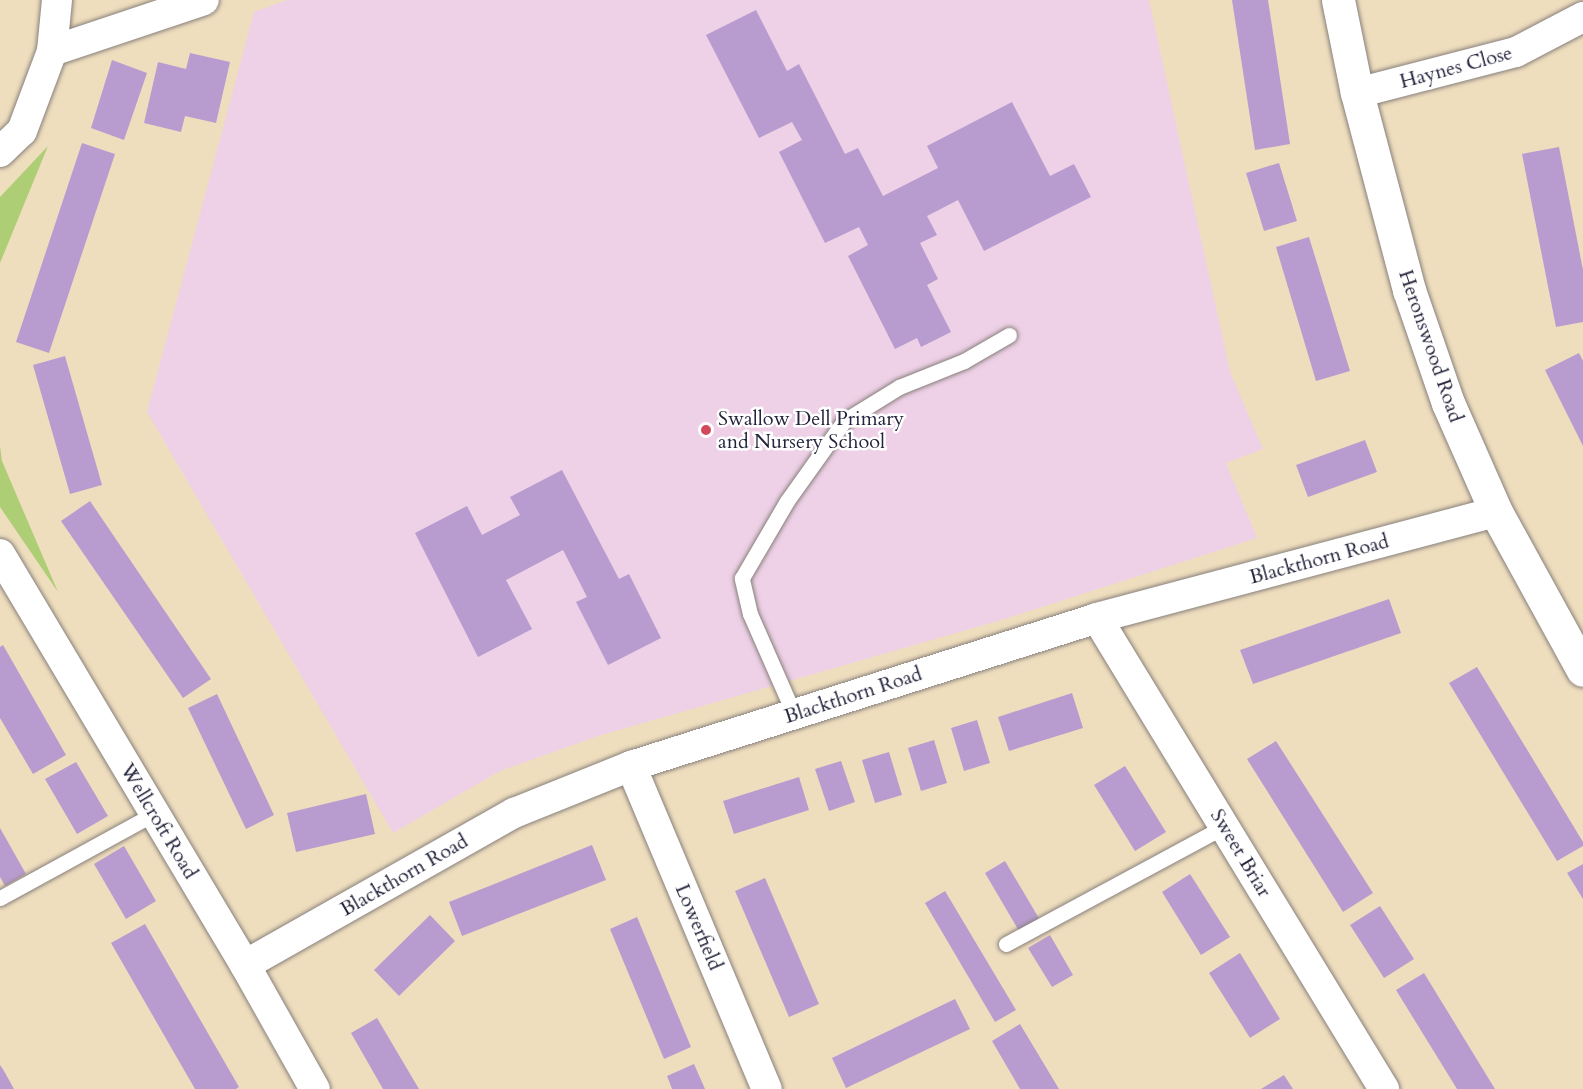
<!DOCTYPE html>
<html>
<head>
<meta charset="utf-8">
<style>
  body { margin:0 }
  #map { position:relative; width:1583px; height:1089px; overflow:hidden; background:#efdebe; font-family:Cardo,serif }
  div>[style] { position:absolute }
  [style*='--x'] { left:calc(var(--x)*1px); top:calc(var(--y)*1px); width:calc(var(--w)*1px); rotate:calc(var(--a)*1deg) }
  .built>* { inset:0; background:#eed0e7 }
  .green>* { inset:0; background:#aece75 }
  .building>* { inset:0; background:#b89ccf }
  .roads { filter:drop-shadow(0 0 2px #88807c) drop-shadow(0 0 2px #88807c) }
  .lane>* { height:15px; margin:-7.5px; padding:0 7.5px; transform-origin:7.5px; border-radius:7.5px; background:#fff }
  .street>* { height:30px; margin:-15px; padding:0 15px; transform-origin:15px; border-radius:15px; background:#fff }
  .secondary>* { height:33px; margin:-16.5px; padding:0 16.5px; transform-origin:16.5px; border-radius:16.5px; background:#fff }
  .dots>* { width:16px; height:16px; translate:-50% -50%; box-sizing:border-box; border:3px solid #fff; border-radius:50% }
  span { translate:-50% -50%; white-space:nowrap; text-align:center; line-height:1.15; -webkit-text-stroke:5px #fff; paint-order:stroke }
  .street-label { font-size:20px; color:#22223b }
  .poi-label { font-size:20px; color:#22223b }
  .left { translate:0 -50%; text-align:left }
</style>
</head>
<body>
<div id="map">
  <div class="built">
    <div style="clip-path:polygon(287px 0,1149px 0,1230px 372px,1263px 449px,1226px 463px,1257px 538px,998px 621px,598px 736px,500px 771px,393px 833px,147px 412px,254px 12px)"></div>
  </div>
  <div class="green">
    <div style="clip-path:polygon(48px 146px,0 263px,0 197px)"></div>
    <div style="clip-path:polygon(0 446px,2px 461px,58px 592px,0 507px)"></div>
  </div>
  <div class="building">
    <div style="clip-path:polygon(1232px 0,1268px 0,1290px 144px,1255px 150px)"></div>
    <div style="clip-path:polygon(756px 10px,787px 71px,799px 64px,845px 154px,858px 148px,883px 196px,938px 168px,927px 146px,1012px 102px,1050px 176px,1074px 164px,1091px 197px,984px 251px,958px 200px,927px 216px,937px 235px,920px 243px,938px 279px,927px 285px,951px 332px,921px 347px,917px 338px,895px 349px,848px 256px,868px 245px,859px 227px,825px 243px,779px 152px,802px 140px,792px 122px,759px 138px,706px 35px)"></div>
    <div style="clip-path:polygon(190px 53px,230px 62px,216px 123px,185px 116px,181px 132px,144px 123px,158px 62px,186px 69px)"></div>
    <div style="clip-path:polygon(112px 60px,147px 73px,124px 140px,91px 128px)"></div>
    <div style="clip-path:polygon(82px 143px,115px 154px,49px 353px,16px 342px)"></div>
    <div style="clip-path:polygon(1559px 147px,1583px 270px,1583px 322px,1556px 327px,1522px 154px)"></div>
    <div style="clip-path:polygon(1279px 163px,1297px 221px,1264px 231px,1246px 173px)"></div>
    <div style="clip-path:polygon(1309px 237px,1350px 371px,1316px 381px,1276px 247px)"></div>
    <div style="clip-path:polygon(1579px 353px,1583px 361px,1583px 446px,1545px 370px)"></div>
    <div style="clip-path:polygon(65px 356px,102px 485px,70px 494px,33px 365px)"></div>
    <div style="clip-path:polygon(1365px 440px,1377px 472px,1308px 497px,1296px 465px)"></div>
    <div style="clip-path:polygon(562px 470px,619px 579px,629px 574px,661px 638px,608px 665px,576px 602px,587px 597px,563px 550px,506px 580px,532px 629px,478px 657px,415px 533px,467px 506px,482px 535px,520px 515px,510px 497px)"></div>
    <div style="clip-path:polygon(90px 501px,211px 679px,183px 698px,61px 521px)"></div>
    <div style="clip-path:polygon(1389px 599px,1401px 633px,1253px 684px,1240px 650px)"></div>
    <div style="clip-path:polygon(3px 645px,66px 755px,33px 774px,0 718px,0 647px)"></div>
    <div style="clip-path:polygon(1477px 667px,1583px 842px,1583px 846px,1557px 861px,1449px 683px)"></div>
    <div style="clip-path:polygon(1072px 693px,1083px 728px,1009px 751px,998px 717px)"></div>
    <div style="clip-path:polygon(217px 694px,274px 815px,246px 829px,188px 708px)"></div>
    <div style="clip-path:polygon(977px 720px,990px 763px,964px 771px,951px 728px)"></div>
    <div style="clip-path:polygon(934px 740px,947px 783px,921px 791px,908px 748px)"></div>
    <div style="clip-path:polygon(1276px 741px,1373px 893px,1343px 912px,1247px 759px)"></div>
    <div style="clip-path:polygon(889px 752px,902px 795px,875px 803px,862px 760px)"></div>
    <div style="clip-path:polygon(841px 761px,855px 802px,829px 811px,815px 769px)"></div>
    <div style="clip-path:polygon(76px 762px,108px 816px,77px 834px,45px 779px)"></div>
    <div style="clip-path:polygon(1125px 766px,1166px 832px,1135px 851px,1094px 785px)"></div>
    <div style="clip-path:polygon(799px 777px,809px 810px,734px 834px,723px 801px)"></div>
    <div style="clip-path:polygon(366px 794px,375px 834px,296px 852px,287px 813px)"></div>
    <div style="clip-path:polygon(0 828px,26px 874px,5px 886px,0 877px)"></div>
    <div style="clip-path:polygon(592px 845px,606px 880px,462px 936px,449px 902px)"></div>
    <div style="clip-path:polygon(124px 846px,156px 901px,126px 919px,94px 864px)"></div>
    <div style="clip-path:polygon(1005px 861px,1040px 920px,1019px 931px,985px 873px)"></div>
    <div style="clip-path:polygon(1583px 864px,1583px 899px,1567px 873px)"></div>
    <div style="clip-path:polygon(1190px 874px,1230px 937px,1201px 955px,1162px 892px)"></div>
    <div style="clip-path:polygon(765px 878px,819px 1004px,789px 1017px,735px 891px)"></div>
    <div style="clip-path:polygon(945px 891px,1016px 1010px,995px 1022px,925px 903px)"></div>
    <div style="clip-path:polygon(1380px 906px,1414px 959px,1384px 978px,1350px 925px)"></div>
    <div style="clip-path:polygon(430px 915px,455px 941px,399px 996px,374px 970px)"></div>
    <div style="clip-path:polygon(637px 917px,691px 1047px,664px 1059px,610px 929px)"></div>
    <div style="clip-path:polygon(145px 924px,239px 1087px,236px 1089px,195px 1089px,111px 943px)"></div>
    <div style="clip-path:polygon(1050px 935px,1073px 975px,1052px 987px,1028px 948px)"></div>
    <div style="clip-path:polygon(1240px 953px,1280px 1019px,1250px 1038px,1209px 973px)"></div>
    <div style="clip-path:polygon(1424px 973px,1495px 1089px,1457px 1089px,1396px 990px)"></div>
    <div style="clip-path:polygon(955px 999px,970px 1029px,846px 1088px,832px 1058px)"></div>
    <div style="clip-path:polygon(377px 1018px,419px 1089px,383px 1089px,351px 1033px)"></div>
    <div style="clip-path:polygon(1020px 1024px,1059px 1089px,1020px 1089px,992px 1041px)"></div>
    <div style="clip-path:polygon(694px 1064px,705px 1089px,672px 1089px,667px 1076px)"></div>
    <div style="clip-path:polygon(0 1065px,4px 1071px,14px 1089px,0 1089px)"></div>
    <div style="clip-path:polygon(1284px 1075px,1293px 1089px,1261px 1089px)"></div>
  </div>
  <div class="roads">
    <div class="lane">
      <div style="--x:794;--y:714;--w:109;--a:-113.7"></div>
      <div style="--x:750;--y:614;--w:37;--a:-103"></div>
      <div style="--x:742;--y:578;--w:89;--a:-59.7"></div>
      <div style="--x:787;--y:501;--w:98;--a:-54.5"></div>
      <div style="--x:844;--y:421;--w:65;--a:-31.7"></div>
      <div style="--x:899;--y:387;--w:70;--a:-21.8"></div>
      <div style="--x:964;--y:361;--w:52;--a:-30"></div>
      <div style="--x:0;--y:898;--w:177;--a:-28.7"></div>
      <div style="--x:1006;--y:944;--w:249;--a:-28.3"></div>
    </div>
    <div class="street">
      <div style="--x:52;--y:51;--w:160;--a:-18.5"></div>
      <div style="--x:1357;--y:93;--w:164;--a:-14.5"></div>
      <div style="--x:1516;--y:52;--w:76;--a:-27.6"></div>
      <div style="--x:0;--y:152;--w:30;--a:-44"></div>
      <div style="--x:22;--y:131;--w:85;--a:-69.4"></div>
      <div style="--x:52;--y:51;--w:51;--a:-84.4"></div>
      <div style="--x:0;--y:554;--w:478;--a:59.2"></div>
      <div style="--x:245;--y:965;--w:142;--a:60.6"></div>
      <div style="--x:1097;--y:618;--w:552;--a:58.64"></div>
      <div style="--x:631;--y:766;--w:350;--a:67.2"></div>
      <div style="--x:245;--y:965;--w:309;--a:-29.5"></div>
      <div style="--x:514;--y:813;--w:126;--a:-21.9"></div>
      <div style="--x:631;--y:766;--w:489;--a:-17.6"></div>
      <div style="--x:1097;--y:618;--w:413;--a:-14.9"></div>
    </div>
    <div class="secondary">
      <div style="--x:1338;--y:0;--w:95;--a:78.5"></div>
      <div style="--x:1357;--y:93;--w:204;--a:75.2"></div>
      <div style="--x:1409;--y:290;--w:120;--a:71"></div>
      <div style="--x:1448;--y:403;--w:119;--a:66.2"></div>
      <div style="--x:1496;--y:512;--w:180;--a:61.2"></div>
    </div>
  </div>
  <div class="dots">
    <div style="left:706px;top:430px;background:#d1495b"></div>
  </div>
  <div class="street-label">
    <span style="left:1456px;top:67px;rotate:-15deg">Haynes Close</span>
    <span style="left:1431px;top:346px;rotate:71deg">Heronswood Road</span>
    <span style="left:1319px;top:559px;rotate:-15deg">Blackthorn Road</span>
    <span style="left:853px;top:695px;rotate:-18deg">Blackthorn Road</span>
    <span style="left:159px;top:821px;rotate:59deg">Wellcroft Road</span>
    <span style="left:1241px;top:853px;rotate:59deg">Sweet Briar</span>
    <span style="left:404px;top:875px;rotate:-30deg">Blackthorn Road</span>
    <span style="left:699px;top:927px;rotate:67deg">Lowerfield</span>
  </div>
  <div class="poi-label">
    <span class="left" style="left:718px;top:430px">Swallow Dell Primary<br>and Nursery School</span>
  </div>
</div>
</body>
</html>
